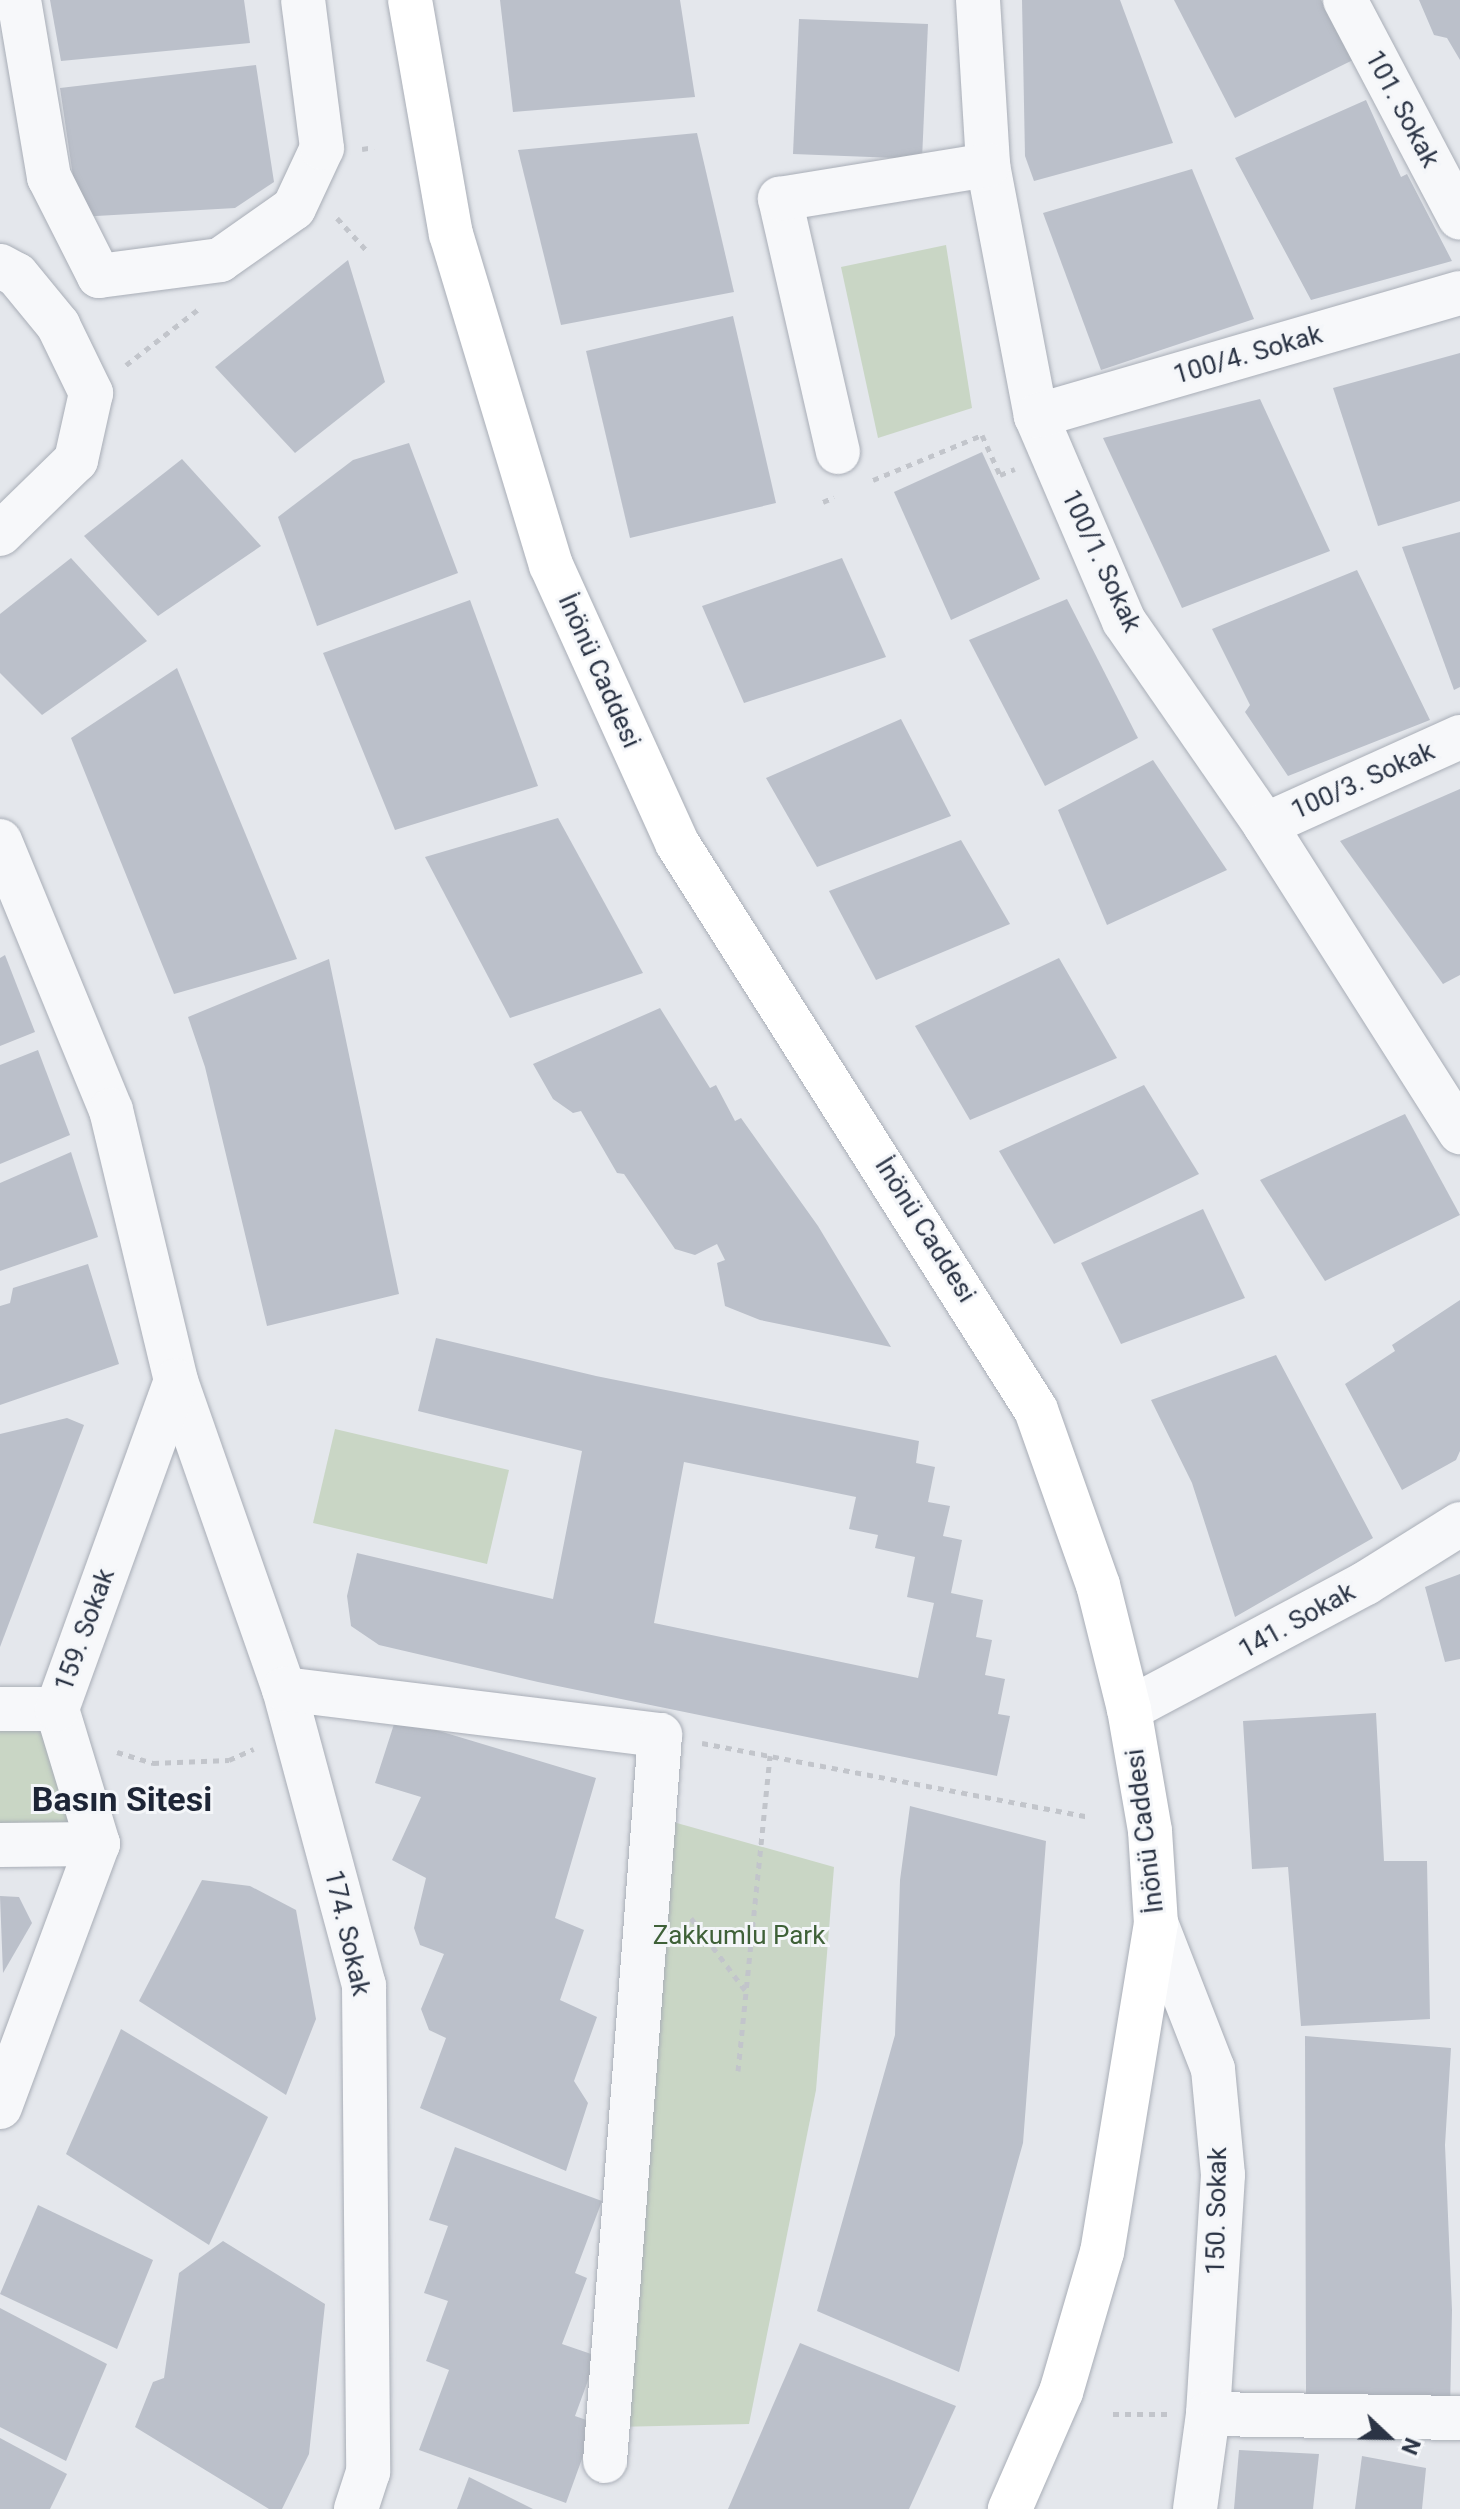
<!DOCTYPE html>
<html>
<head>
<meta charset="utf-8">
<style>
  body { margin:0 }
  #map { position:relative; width:1460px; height:2509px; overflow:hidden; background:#e4e7ec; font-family:Roboto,sans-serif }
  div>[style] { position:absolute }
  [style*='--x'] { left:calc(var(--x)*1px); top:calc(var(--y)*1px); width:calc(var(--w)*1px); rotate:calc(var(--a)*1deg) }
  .green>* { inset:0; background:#c9d6c5 }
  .building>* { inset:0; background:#bbc0ca }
  .path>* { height:5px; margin-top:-2.5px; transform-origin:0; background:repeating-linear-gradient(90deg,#c2c5cb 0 6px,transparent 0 12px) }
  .roads { filter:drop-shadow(0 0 2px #a9aeb7) drop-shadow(0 0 2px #a9aeb7) }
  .minor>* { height:44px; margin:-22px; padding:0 22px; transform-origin:22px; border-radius:22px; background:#f7f8fa }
  .major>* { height:44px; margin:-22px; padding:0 22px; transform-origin:22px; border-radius:22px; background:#fff }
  span { translate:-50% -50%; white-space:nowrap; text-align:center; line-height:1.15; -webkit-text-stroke:6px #f4f6f9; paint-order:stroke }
  .street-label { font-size:26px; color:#2b3445 }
  .park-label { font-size:26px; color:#3f6138 }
  .district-label { font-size:34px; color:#1d2536; font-weight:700 }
  .north { position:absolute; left:1348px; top:2397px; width:80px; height:80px; -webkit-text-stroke:6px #f4f6f9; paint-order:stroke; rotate:112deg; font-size:22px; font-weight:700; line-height:32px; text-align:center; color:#2b3445 }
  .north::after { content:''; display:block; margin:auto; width:28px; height:36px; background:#2b3445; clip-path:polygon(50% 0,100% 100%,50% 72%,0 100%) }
</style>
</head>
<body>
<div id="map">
  <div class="green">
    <div style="clip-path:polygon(946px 245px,972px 408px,878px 438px,841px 267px)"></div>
    <div style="clip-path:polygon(335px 1429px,509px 1470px,487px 1564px,313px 1523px)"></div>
    <div style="clip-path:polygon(57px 1709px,98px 1844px,0 1845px,0 1713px)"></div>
    <div style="clip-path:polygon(659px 1818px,834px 1867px,816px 2090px,749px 2424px,614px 2427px)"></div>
  </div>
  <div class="building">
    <div style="clip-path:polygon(50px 0,244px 0,250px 43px,61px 61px)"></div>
    <div style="clip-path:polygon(500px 0,680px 0,695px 97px,513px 112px)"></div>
    <div style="clip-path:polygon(1022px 0,1120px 0,1173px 143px,1034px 181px,1025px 156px)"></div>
    <div style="clip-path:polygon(1174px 0,1321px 0,1355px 59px,1235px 118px)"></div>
    <div style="clip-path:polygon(1419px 0,1460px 0,1460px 60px,1447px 38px,1434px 35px)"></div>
    <div style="clip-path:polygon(799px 19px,928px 24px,922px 159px,793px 154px)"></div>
    <div style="clip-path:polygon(256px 65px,274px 182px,235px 208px,79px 217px,60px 88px)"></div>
    <div style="clip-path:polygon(1366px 100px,1401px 177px,1407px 174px,1452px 261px,1311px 300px,1235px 158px)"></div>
    <div style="clip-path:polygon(697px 133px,734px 292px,561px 325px,518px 150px)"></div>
    <div style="clip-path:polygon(1192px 169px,1254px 319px,1101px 370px,1043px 213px)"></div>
    <div style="clip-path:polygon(348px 260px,385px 382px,295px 453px,215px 367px)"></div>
    <div style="clip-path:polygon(733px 316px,776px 503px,630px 538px,586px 351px)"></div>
    <div style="clip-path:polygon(1460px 353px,1460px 501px,1378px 526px,1333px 388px)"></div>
    <div style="clip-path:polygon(1260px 399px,1330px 551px,1182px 608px,1103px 438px)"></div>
    <div style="clip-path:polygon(409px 443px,458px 573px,317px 626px,278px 517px,353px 460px)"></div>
    <div style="clip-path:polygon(982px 452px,1040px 579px,951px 620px,894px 492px)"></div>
    <div style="clip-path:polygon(182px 459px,261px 546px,158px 616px,84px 536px)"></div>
    <div style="clip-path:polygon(1460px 532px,1460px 687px,1454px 690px,1402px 547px)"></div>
    <div style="clip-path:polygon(71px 558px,147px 641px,42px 715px,0 673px,0 614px)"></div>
    <div style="clip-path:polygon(842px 558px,886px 657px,744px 703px,702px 606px)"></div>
    <div style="clip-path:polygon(1357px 570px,1430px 720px,1288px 776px,1245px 712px,1250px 705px,1212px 629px)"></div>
    <div style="clip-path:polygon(1067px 599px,1138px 738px,1045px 786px,969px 640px)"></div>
    <div style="clip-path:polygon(470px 600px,538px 786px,395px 830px,323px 653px)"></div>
    <div style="clip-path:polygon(177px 668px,297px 959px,174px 994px,71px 738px)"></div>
    <div style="clip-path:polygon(901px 719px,951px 816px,817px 867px,766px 778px)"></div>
    <div style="clip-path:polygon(1153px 760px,1227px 870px,1107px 925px,1058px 810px)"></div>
    <div style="clip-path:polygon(1460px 789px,1460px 975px,1443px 984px,1340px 841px)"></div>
    <div style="clip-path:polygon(558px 818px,643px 973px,510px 1018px,425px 857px)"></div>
    <div style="clip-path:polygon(961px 840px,1010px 924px,876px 980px,829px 891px)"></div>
    <div style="clip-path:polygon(5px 955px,35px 1032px,0 1046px,0 958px)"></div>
    <div style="clip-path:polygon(1059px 958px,1117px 1058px,970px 1120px,915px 1026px)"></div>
    <div style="clip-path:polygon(329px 959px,399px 1294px,267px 1326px,205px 1067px,188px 1017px)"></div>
    <div style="clip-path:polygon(660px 1008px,710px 1088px,716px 1085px,735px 1121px,741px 1118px,818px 1226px,891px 1347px,760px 1320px,725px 1306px,717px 1263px,725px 1260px,717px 1244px,695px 1255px,675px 1249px,624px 1174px,617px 1173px,581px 1111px,573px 1113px,553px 1099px,533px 1064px)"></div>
    <div style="clip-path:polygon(38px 1050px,70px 1135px,0 1164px,0 1065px)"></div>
    <div style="clip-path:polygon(1144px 1085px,1199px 1174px,1054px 1244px,999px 1151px)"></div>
    <div style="clip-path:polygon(1405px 1114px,1460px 1215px,1325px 1281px,1260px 1180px)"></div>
    <div style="clip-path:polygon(71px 1152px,98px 1237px,0 1271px,0 1183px)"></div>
    <div style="clip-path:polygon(1203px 1209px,1245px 1298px,1121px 1344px,1081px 1263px)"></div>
    <div style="clip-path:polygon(88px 1264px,119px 1364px,0 1405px,0 1306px,10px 1303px,13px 1288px)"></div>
    <div style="clip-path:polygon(1460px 1300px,1460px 1451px,1456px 1460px,1402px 1490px,1345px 1384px,1395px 1351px,1392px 1345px)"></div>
    <div style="clip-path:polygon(evenodd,436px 1338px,596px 1376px,919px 1441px,916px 1463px,935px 1467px,928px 1502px,950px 1506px,943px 1536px,962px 1540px,951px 1593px,983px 1600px,976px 1637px,992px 1640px,985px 1675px,1005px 1679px,998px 1714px,1010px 1716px,997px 1776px,538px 1682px,379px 1645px,351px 1626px,347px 1596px,357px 1553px,553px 1599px,582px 1451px,418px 1411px,436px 1338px,684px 1462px,856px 1497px,849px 1529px,878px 1535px,875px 1548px,915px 1557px,907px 1597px,934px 1603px,918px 1678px,654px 1623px,684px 1462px)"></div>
    <div style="clip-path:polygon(1276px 1355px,1373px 1538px,1235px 1617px,1192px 1483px,1151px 1400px)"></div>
    <div style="clip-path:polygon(67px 1418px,84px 1425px,0 1647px,0 1434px)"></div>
    <div style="clip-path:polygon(1460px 1574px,1460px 1659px,1445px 1662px,1425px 1587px)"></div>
    <div style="clip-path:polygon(1376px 1713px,1384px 1861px,1427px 1861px,1430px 2019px,1301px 2026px,1288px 1867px,1252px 1869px,1243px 1721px)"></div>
    <div style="clip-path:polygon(396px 1718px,596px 1778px,555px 1918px,584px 1930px,560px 2000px,597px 2017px,574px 2081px,588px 2103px,566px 2171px,420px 2108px,446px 2038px,429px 2030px,421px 2009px,444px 1954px,420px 1945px,414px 1928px,426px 1878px,392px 1860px,421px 1797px,375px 1783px)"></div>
    <div style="clip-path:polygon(910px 1806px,1046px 1841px,1023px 2143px,959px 2372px,817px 2311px,895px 2035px,900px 1880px)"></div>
    <div style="clip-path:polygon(202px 1880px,250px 1886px,296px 1910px,316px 2019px,286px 2095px,139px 2001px)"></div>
    <div style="clip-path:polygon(0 1896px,19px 1897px,32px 1923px,3px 1973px)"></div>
    <div style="clip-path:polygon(121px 2029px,268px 2117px,209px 2245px,66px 2154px)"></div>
    <div style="clip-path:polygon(1305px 2036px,1451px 2048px,1445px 2145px,1452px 2310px,1450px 2412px,1306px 2394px)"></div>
    <div style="clip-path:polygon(455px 2147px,602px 2201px,575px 2273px,587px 2278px,562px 2344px,597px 2356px,575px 2416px,595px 2423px,566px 2503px,419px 2450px,449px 2370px,426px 2361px,448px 2301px,424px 2293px,448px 2226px,429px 2220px)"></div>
    <div style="clip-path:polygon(38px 2205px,153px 2260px,117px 2349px,0 2294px)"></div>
    <div style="clip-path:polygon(223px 2241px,325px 2304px,309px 2454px,282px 2509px,269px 2509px,135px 2427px,153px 2382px,164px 2378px,179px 2273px)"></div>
    <div style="clip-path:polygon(0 2308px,107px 2364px,66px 2461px,0 2427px)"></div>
    <div style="clip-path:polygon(800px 2343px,956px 2406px,909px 2509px,728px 2509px)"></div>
    <div style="clip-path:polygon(0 2438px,67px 2474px,50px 2509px,0 2509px)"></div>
    <div style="clip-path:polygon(1239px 2450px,1319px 2454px,1313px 2509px,1234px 2509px)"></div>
    <div style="clip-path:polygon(1362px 2456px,1426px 2468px,1422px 2509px,1355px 2509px)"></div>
    <div style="clip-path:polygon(469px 2477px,533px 2509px,457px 2509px)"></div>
  </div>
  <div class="path">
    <div style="--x:362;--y:149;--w:12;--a:-9"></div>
    <div style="--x:337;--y:218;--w:47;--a:47.6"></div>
    <div style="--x:126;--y:365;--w:95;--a:-37.7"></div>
    <div style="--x:873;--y:480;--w:118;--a:-22.4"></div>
    <div style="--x:982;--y:435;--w:44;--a:65.8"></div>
    <div style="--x:1000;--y:475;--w:16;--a:-22"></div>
    <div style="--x:823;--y:502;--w:12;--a:-24"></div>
    <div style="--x:702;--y:1743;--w:391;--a:10.8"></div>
    <div style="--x:117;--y:1752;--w:38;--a:17"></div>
    <div style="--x:153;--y:1763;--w:76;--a:-2.3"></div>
    <div style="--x:229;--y:1760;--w:27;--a:-24"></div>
    <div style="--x:691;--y:1918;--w:90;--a:53.1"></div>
    <div style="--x:738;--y:2071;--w:317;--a:-84.2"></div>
    <div style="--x:1113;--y:2414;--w:54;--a:0"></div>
  </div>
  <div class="roads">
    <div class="minor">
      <div style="--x:19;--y:0;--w:180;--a:80.4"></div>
      <div style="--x:49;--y:177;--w:111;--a:63.2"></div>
      <div style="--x:99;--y:276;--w:122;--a:-7.5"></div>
      <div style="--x:220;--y:260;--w:90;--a:-35.1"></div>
      <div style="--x:294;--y:208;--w:66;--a:-65"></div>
      <div style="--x:322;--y:148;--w:149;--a:-97.3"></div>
      <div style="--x:978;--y:0;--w:165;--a:86.5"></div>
      <div style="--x:988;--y:165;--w:256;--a:79.2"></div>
      <div style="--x:1036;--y:416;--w:223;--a:66.8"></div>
      <div style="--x:1124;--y:621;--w:248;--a:55.3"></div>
      <div style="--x:1265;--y:825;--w:364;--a:57.6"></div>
      <div style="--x:1345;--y:0;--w:246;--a:62.2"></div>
      <div style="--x:0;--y:266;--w:19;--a:28"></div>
      <div style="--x:17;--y:275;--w:65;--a:50.6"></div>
      <div style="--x:58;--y:325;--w:76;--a:64.1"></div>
      <div style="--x:91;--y:393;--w:69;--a:102.6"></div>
      <div style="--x:76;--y:460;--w:106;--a:135.8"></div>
      <div style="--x:1036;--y:416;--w:441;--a:-16.2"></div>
      <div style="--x:838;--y:452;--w:260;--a:-102.9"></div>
      <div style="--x:780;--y:199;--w:211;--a:-9.3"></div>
      <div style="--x:1265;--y:825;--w:214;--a:-24.3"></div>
      <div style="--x:0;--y:841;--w:291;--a:67.6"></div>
      <div style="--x:111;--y:1110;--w:279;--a:76.5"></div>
      <div style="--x:176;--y:1381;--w:326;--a:70.7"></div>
      <div style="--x:284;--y:1689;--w:307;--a:74.9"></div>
      <div style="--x:364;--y:1985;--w:487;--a:89.5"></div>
      <div style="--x:368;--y:2472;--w:39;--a:108"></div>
      <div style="--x:284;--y:1689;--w:379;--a:7"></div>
      <div style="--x:660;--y:1735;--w:728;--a:94.33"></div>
      <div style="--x:0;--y:1709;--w:57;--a:0"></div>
      <div style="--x:1129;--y:1709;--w:268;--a:-28"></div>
      <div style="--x:1366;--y:1583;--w:111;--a:-32.1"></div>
      <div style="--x:0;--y:1845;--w:98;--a:-0.6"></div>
      <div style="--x:1156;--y:1923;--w:157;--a:68.7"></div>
      <div style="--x:1213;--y:2069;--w:106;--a:84.6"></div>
      <div style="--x:1223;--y:2175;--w:239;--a:93.6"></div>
      <div style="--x:1208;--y:2414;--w:96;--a:97.8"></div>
      <div style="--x:0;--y:2107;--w:281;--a:-69.6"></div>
      <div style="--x:98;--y:1844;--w:141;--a:-106.9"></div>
      <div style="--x:57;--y:1709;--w:349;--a:-70.1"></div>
      <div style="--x:1208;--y:2414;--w:252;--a:0.9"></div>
    </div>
    <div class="major">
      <div style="--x:410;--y:0;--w:238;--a:80.1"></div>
      <div style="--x:451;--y:234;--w:346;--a:73.2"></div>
      <div style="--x:551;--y:565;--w:305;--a:65.6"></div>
      <div style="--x:677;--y:843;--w:671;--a:57.66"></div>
      <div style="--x:1036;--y:1410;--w:186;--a:70.5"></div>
      <div style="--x:1098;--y:1585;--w:128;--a:76"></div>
      <div style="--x:1129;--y:1709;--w:124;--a:80.2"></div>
      <div style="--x:1150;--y:1831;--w:92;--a:86.3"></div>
      <div style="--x:1156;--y:1923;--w:333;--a:99.3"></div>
      <div style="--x:1102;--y:2252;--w:146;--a:106.3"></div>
      <div style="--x:1061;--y:2392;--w:128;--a:113.6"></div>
    </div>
  </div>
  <div class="street-label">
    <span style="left:1402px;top:109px;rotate:62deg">101. Sokak</span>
    <span style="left:1248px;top:355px;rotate:-16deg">100/4. Sokak</span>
    <span style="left:1101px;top:561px;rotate:65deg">100/1. Sokak</span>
    <span style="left:599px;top:671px;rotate:66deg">İnönü Caddesi</span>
    <span style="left:1363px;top:781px;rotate:-24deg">100/3. Sokak</span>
    <span style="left:925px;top:1230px;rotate:58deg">İnönü Caddesi</span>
    <span style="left:1297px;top:1621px;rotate:-29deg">141. Sokak</span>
    <span style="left:85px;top:1630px;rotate:-70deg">159. Sokak</span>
    <span style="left:1145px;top:1831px;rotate:-97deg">İnönü Caddesi</span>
    <span style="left:347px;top:1933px;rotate:77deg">174. Sokak</span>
    <span style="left:1217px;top:2211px;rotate:-89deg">150. Sokak</span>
  </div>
  <div class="park-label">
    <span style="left:739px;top:1936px">Zakkumlu Park</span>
  </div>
  <div class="district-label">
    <span style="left:122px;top:1800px">Basın Sitesi</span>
  </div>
  <div class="north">N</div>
</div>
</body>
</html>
